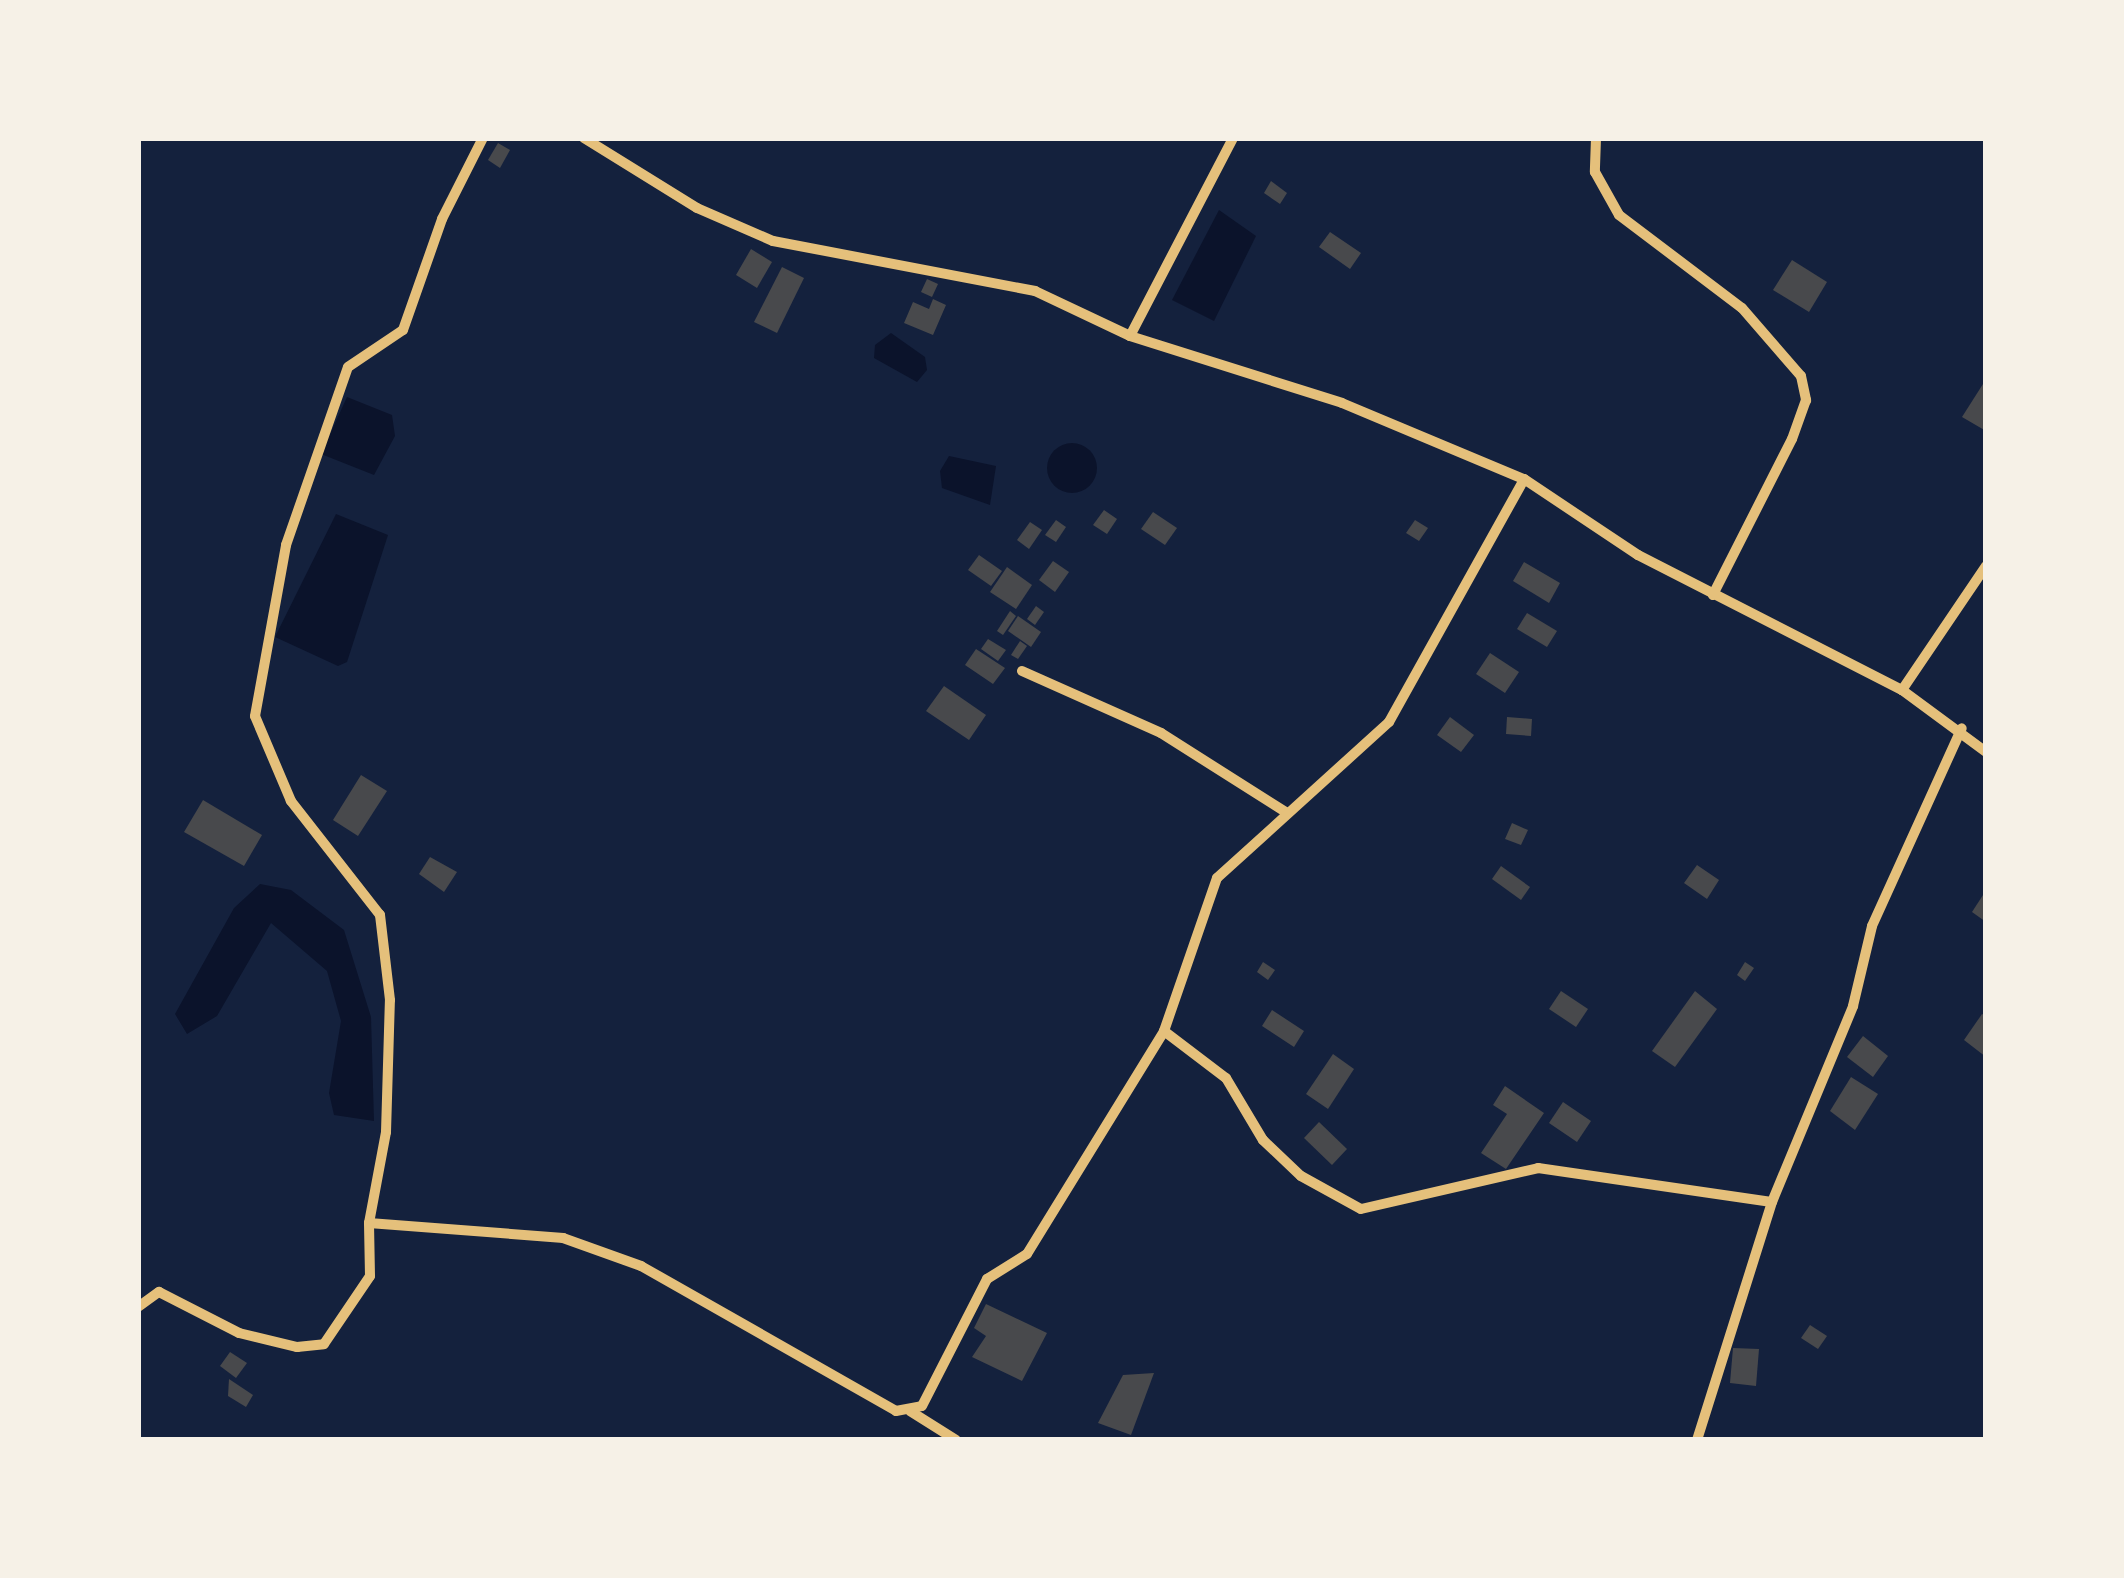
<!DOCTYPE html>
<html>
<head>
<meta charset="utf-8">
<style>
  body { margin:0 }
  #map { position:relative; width:2124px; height:1578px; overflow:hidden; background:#14213d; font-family:"Source Sans 3",sans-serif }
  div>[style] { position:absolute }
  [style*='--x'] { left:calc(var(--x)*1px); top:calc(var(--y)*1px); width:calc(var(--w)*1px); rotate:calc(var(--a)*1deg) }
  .water>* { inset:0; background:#0b132b }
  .round { border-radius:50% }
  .building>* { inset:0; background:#48494c }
  .minor>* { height:10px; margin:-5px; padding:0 5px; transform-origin:5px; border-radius:5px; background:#e5c07b }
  span { translate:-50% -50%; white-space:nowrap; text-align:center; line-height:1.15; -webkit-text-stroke:9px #f6f1e7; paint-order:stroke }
  .frame { position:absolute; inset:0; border:141px solid #f6f1e7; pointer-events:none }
</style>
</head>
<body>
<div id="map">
  <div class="water">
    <div style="clip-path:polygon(1219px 210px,1256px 236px,1214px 321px,1172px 300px)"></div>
    <div style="clip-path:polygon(891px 333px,925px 357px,927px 370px,917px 382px,874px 358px,875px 345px)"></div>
    <div style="clip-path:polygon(347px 397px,392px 415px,395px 436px,374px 475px,321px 454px)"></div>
    <div class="round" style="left:1047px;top:443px;width:50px;height:50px"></div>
    <div style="clip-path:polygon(949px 456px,996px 466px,990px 505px,942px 488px,940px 471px)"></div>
    <div style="clip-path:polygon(336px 514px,388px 535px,347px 662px,338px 666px,275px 637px)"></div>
    <div style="clip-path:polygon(260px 884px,291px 890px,344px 930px,371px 1017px,374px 1121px,334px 1115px,329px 1093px,341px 1021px,327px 971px,271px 923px,217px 1016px,187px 1034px,175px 1014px,234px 908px)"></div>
  </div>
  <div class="building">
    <div style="clip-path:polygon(498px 143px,510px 150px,500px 168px,488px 160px)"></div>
    <div style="clip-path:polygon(1271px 181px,1287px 193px,1280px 204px,1264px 193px)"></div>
    <div style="clip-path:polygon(1330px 232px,1361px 253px,1350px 269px,1319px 247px)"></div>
    <div style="clip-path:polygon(751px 249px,772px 262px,757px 288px,736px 275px)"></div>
    <div style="clip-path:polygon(1792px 260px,1827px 282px,1809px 312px,1773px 290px)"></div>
    <div style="clip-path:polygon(782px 267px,804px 278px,777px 333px,754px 322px)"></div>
    <div style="clip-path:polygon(927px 279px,938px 284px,932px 297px,921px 292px)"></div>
    <div style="clip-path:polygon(933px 299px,946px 305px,933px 335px,904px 323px,913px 302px,929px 309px)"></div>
    <div style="clip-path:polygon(1983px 384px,1986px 386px,1986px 431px,1962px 417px)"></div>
    <div style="clip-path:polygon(1104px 510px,1117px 519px,1107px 534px,1093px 525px)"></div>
    <div style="clip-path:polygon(1153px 512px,1177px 528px,1165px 545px,1141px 529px)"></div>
    <div style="clip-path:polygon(1056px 520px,1066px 527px,1056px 542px,1045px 535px)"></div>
    <div style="clip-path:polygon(1415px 520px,1428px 528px,1419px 541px,1406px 533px)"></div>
    <div style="clip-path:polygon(1030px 522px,1042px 530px,1029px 549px,1017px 540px)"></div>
    <div style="clip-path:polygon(979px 555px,1002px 571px,991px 586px,968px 570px)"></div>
    <div style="clip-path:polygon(1053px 561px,1069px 572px,1055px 592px,1039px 580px)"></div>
    <div style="clip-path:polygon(1524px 562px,1560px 583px,1549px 603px,1513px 581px)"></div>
    <div style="clip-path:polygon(1007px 567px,1032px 585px,1016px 609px,990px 592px)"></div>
    <div style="clip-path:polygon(1036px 606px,1044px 612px,1035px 625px,1027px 619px)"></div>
    <div style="clip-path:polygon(1010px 611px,1016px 616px,1003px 635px,997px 631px)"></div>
    <div style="clip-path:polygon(1527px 613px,1557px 631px,1547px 647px,1517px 629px)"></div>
    <div style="clip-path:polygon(1018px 616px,1041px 632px,1031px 647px,1008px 631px)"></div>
    <div style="clip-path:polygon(988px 639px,1006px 650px,998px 661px,981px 649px)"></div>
    <div style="clip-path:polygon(1020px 641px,1027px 646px,1018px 659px,1011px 655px)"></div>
    <div style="clip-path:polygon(976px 649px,1005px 668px,993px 684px,965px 665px)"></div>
    <div style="clip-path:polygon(1490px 653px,1519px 672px,1505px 693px,1476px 674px)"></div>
    <div style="clip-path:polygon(944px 686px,986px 715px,969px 740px,926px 711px)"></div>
    <div style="clip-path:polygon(1450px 717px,1474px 735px,1461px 752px,1437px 735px)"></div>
    <div style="clip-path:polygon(1507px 717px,1532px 719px,1531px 736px,1506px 734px)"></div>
    <div style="clip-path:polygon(361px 775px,387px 791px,358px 836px,333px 820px)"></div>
    <div style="clip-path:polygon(203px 800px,262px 835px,244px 866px,184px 832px)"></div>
    <div style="clip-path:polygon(1512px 823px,1528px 830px,1521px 845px,1505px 839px)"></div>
    <div style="clip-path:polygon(430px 857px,457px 872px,444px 892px,419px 874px)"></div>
    <div style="clip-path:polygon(1697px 865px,1719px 880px,1707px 899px,1684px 883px)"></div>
    <div style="clip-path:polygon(1501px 866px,1530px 887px,1521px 900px,1492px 879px)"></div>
    <div style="clip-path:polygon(1983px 895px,1986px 897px,1986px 922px,1972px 912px)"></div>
    <div style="clip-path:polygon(1263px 962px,1275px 970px,1268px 980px,1257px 972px)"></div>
    <div style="clip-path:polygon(1745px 962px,1754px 968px,1745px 981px,1737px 975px)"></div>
    <div style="clip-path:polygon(1561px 991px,1588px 1009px,1576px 1027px,1549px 1009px)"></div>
    <div style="clip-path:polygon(1695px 991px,1717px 1009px,1675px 1067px,1652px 1051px)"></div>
    <div style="clip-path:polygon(1272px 1010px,1304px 1031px,1294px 1047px,1262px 1026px)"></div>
    <div style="clip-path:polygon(1982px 1014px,1986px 1016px,1986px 1057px,1964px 1040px)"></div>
    <div style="clip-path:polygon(1863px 1036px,1888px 1056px,1873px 1077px,1847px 1057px)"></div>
    <div style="clip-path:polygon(1333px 1054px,1354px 1069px,1328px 1109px,1306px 1094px)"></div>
    <div style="clip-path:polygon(1851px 1077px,1878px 1094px,1855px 1130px,1830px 1111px)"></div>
    <div style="clip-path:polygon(1505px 1086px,1544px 1113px,1506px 1169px,1481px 1153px,1507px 1114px,1493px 1105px)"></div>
    <div style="clip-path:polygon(1563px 1102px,1591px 1121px,1577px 1142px,1549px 1123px)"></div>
    <div style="clip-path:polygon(1319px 1122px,1347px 1149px,1332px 1165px,1304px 1138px)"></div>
    <div style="clip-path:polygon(986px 1304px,1047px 1333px,1022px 1381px,972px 1357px,986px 1336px,974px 1328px)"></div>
    <div style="clip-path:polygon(1810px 1325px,1827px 1336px,1818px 1349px,1801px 1338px)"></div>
    <div style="clip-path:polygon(1733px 1348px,1759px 1349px,1756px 1386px,1730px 1383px)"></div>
    <div style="clip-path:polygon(230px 1352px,247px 1363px,236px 1378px,220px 1366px)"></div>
    <div style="clip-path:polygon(1154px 1373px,1131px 1435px,1098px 1423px,1123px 1375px)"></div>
    <div style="clip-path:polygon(229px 1379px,253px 1395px,246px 1407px,228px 1396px)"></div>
  </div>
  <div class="minor">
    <div style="--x:584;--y:138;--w:133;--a:31.8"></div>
    <div style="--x:697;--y:208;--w:83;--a:23.5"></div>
    <div style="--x:773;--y:241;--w:267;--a:10.8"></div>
    <div style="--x:1035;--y:291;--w:105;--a:25.3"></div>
    <div style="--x:1130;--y:336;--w:222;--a:17.5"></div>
    <div style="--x:1342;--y:403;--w:197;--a:22.7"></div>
    <div style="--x:1524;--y:479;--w:137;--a:33.7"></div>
    <div style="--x:1638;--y:555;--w:297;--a:27.1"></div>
    <div style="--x:1902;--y:690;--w:104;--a:36.4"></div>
    <div style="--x:1596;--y:138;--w:34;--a:92"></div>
    <div style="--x:1595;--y:172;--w:49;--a:60.8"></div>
    <div style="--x:1619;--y:215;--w:154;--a:37.1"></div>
    <div style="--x:1742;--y:308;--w:90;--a:49.1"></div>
    <div style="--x:1801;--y:376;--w:25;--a:78"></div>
    <div style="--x:1806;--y:400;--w:41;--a:109.7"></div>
    <div style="--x:1792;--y:439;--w:175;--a:116.9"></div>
    <div style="--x:1130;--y:336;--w:223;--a:-62.5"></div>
    <div style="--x:1022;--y:671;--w:152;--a:24"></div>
    <div style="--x:1161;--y:733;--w:149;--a:32.4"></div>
    <div style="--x:1902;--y:690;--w:150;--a:-55.9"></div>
    <div style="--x:1164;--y:1031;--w:78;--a:37.2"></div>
    <div style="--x:1226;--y:1078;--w:72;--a:59.2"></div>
    <div style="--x:1263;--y:1140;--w:52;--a:43.5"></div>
    <div style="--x:1301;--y:1176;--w:68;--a:28.8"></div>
    <div style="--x:1361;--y:1209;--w:182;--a:-13"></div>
    <div style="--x:1538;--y:1168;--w:236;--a:8.3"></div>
    <div style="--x:369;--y:1223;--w:93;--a:-79.4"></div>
    <div style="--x:386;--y:1132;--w:132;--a:-88.3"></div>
    <div style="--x:390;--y:1000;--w:86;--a:-96.7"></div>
    <div style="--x:380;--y:915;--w:145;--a:-128"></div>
    <div style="--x:291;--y:801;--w:92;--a:-113"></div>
    <div style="--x:255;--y:716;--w:174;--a:-79.7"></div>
    <div style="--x:286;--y:545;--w:188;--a:-70.8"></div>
    <div style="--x:348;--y:367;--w:66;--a:-33.9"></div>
    <div style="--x:403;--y:330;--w:118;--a:-70.6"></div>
    <div style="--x:442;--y:219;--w:91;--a:-63.2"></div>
    <div style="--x:138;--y:1307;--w:26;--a:-36"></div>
    <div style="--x:159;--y:1292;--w:90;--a:27.1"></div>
    <div style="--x:239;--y:1333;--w:60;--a:13.6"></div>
    <div style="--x:297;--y:1347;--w:27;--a:-6"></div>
    <div style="--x:324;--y:1344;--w:82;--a:-55.9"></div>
    <div style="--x:370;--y:1276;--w:53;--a:-91.1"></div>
    <div style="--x:369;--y:1223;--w:195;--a:4.4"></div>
    <div style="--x:563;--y:1238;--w:83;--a:19.7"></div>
    <div style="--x:641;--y:1266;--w:293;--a:29.6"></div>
    <div style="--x:896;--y:1411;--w:26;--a:-11"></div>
    <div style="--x:922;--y:1406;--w:143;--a:-62.9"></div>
    <div style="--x:987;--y:1279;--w:47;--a:-32"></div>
    <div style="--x:1027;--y:1254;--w:262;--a:-58.4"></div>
    <div style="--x:1164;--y:1031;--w:162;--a:-70.9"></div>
    <div style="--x:1217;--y:878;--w:232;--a:-42.2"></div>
    <div style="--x:1389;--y:722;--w:278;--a:-60.9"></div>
    <div style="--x:910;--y:1411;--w:54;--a:32.2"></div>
    <div style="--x:1697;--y:1440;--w:250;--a:-72.5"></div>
    <div style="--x:1772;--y:1202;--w:212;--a:-67.5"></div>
    <div style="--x:1853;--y:1006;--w:82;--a:-76.6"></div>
    <div style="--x:1872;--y:926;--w:217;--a:-65.6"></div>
  </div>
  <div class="frame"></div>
</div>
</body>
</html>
